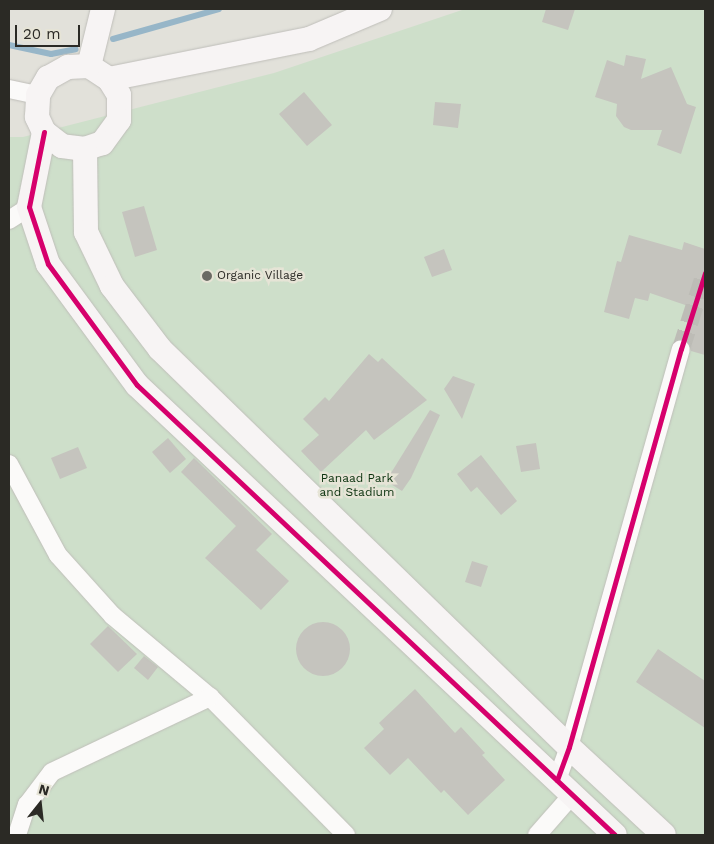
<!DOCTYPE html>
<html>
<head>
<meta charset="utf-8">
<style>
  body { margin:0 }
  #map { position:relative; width:714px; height:844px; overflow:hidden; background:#e2e1da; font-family:"Work Sans",sans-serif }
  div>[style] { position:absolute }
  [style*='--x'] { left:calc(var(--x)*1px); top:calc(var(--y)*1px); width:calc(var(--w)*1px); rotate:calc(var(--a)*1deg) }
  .green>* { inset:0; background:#cedfca }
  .stream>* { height:6px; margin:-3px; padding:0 3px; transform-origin:3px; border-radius:3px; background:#97b6c8 }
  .building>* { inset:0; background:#c5c4be }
  .round { border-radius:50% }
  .street-tunnel>* { height:18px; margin-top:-9px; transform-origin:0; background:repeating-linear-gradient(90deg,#bdbcb6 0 18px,transparent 0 27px) }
  .roads { filter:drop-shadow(0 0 1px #bfbeb9) drop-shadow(0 0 1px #bfbeb9) }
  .street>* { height:18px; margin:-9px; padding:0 9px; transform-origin:9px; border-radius:9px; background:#fbfaf9 }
  .secondary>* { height:24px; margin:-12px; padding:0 12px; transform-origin:12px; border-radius:12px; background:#f7f4f4 }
  .cycleway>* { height:5px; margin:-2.5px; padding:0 2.5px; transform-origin:2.5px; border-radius:2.5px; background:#d6006c }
  .dots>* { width:14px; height:14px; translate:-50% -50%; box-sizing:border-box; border:2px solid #e6e4d6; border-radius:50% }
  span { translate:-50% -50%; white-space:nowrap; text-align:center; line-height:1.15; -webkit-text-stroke:5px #e6e4d6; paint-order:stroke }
  .poi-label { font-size:12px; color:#2b2a25 }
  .left { translate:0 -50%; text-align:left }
  .park-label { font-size:12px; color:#0b320e }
  .frame { position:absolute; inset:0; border:10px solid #2b2a25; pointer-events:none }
  .north { position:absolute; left:15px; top:779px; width:50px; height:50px; -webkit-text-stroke:4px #e6e4d6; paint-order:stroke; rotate:16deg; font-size:14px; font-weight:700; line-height:20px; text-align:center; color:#2b2a25 }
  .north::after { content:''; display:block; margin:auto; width:18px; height:22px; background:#2b2a25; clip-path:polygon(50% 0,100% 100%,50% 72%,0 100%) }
  .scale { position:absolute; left:15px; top:25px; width:65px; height:22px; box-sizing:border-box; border:2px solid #2b2a25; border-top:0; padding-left:6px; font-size:15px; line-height:18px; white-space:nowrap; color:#2b2a25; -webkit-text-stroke:4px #e6e4d6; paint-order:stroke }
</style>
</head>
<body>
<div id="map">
  <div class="green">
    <div style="clip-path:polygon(465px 9px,705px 9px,705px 835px,9px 835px,9px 137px,23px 137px,274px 73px)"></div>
  </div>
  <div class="stream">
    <div style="--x:113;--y:39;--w:110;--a:-15.8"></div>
    <div style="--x:9;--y:45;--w:43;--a:12.1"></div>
    <div style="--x:51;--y:54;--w:25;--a:-11"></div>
  </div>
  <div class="building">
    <div style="clip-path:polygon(546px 9px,575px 9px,568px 30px,542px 22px)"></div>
    <div style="clip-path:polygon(626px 55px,646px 59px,641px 79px,671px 67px,687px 104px,696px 107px,681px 154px,657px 145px,662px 130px,631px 130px,624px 127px,616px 116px,617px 104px,595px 97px,607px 60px,624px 66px)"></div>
    <div style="clip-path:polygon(304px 92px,332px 125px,307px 146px,279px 114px)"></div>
    <div style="clip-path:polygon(435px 102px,461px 104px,458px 128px,433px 125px)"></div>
    <div style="clip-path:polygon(144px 206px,157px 250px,135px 257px,122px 212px)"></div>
    <div style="clip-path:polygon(629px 235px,682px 250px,684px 242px,705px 249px,705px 355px,691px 351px,689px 342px,684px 339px,694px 308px,650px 293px,648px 301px,635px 298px,629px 319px,604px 312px,617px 261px,621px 262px)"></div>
    <div style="clip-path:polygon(444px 249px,452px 270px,432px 277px,424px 257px)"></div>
    <div style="clip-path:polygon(369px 354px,378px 362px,382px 358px,427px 400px,374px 440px,366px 430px,321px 472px,301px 451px,319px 435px,303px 419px,325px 397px,329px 401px)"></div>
    <div style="clip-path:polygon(453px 376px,475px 384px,462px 419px,444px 389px)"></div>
    <div style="clip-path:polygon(430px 410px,440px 415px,411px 478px,402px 491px,386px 481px)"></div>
    <div style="clip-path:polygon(168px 438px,186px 459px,170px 473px,152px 452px)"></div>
    <div style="clip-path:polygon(536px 443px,540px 469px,521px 472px,516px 446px)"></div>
    <div style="clip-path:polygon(78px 447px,87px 468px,60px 479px,51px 458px)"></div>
    <div style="clip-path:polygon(481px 455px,517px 501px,501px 515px,477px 487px,471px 492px,457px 474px)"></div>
    <div style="clip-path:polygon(194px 458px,272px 534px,256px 550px,289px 581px,261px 610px,205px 558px,236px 526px,181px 472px)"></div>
    <div style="clip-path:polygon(472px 561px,488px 566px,481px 587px,465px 582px)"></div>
    <div class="round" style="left:296px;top:622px;width:54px;height:54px"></div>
    <div style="clip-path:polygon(108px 626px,137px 654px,118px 672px,90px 644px)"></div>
    <div style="clip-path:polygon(658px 649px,705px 681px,705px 728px,636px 682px)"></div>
    <div style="clip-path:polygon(144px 656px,158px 667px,148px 680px,134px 668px)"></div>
    <div style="clip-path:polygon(415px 689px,455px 733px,461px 727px,485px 753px,482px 755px,505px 780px,468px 815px,444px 790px,441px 793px,408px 758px,390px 775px,364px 748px,384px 729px,379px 723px)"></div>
  </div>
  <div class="street-tunnel">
    <div style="--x:681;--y:349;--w:80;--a:-72.5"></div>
  </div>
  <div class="roads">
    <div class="street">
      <div style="--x:9;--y:89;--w:30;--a:12"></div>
      <div style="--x:9;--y:220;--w:24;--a:-33"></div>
      <div style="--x:9;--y:464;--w:103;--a:61.7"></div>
      <div style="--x:58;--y:555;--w:82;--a:48"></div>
      <div style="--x:113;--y:616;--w:126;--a:39.9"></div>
      <div style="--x:210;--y:697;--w:194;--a:45.4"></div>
      <div style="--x:557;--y:780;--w:35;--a:-70"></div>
      <div style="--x:569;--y:747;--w:413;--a:-74.3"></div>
      <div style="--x:17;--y:835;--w:32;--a:-72"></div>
      <div style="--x:27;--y:805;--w:41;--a:-52.9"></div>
      <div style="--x:52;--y:772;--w:175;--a:-25.4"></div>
      <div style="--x:537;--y:835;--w:53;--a:-48.8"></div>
    </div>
    <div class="secondary">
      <div style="--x:89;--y:66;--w:24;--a:33"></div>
      <div style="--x:109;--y:79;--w:19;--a:58"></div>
      <div style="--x:119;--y:95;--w:25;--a:90"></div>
      <div style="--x:119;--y:120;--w:29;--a:126"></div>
      <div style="--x:102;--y:143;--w:18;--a:161"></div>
      <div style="--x:85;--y:149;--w:23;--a:-173"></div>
      <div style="--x:62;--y:146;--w:23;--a:-142"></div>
      <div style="--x:44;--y:132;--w:17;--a:-115"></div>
      <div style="--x:37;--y:117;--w:22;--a:-87"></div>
      <div style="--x:38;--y:95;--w:20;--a:-60"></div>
      <div style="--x:48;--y:78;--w:23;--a:-29"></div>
      <div style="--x:68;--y:67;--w:21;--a:-3"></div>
      <div style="--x:89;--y:66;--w:59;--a:-76.2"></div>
      <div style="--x:109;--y:79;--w:204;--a:-11.3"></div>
      <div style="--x:309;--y:39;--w:77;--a:-22.9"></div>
      <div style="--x:44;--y:132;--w:76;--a:101.3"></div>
      <div style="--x:29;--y:207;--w:60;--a:71.6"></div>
      <div style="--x:48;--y:264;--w:150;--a:53.7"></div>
      <div style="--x:137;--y:385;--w:656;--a:43.27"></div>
      <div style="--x:85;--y:149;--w:83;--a:89.3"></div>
      <div style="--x:86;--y:232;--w:60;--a:64.3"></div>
      <div style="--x:112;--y:286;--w:79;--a:52.7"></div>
      <div style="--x:160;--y:349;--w:571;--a:44.22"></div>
      <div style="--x:569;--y:747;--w:129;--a:42.8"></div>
    </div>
  </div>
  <div class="cycleway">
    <div style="--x:44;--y:132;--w:76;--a:101.3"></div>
    <div style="--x:29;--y:207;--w:60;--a:71.6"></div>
    <div style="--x:48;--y:264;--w:150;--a:53.7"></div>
    <div style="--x:137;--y:385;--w:656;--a:43.27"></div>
    <div style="--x:557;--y:780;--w:35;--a:-70"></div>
    <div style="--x:569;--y:747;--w:413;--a:-74.3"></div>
    <div style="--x:681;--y:349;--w:80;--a:-72.5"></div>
  </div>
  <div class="dots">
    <div style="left:207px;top:276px;background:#6b6a64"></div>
  </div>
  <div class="poi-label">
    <span class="left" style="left:217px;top:276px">Organic Village</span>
  </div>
  <div class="park-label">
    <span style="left:357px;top:486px">Panaad Park<br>and Stadium</span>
  </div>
  <div class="frame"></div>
  <div class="north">N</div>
  <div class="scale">20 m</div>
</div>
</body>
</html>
